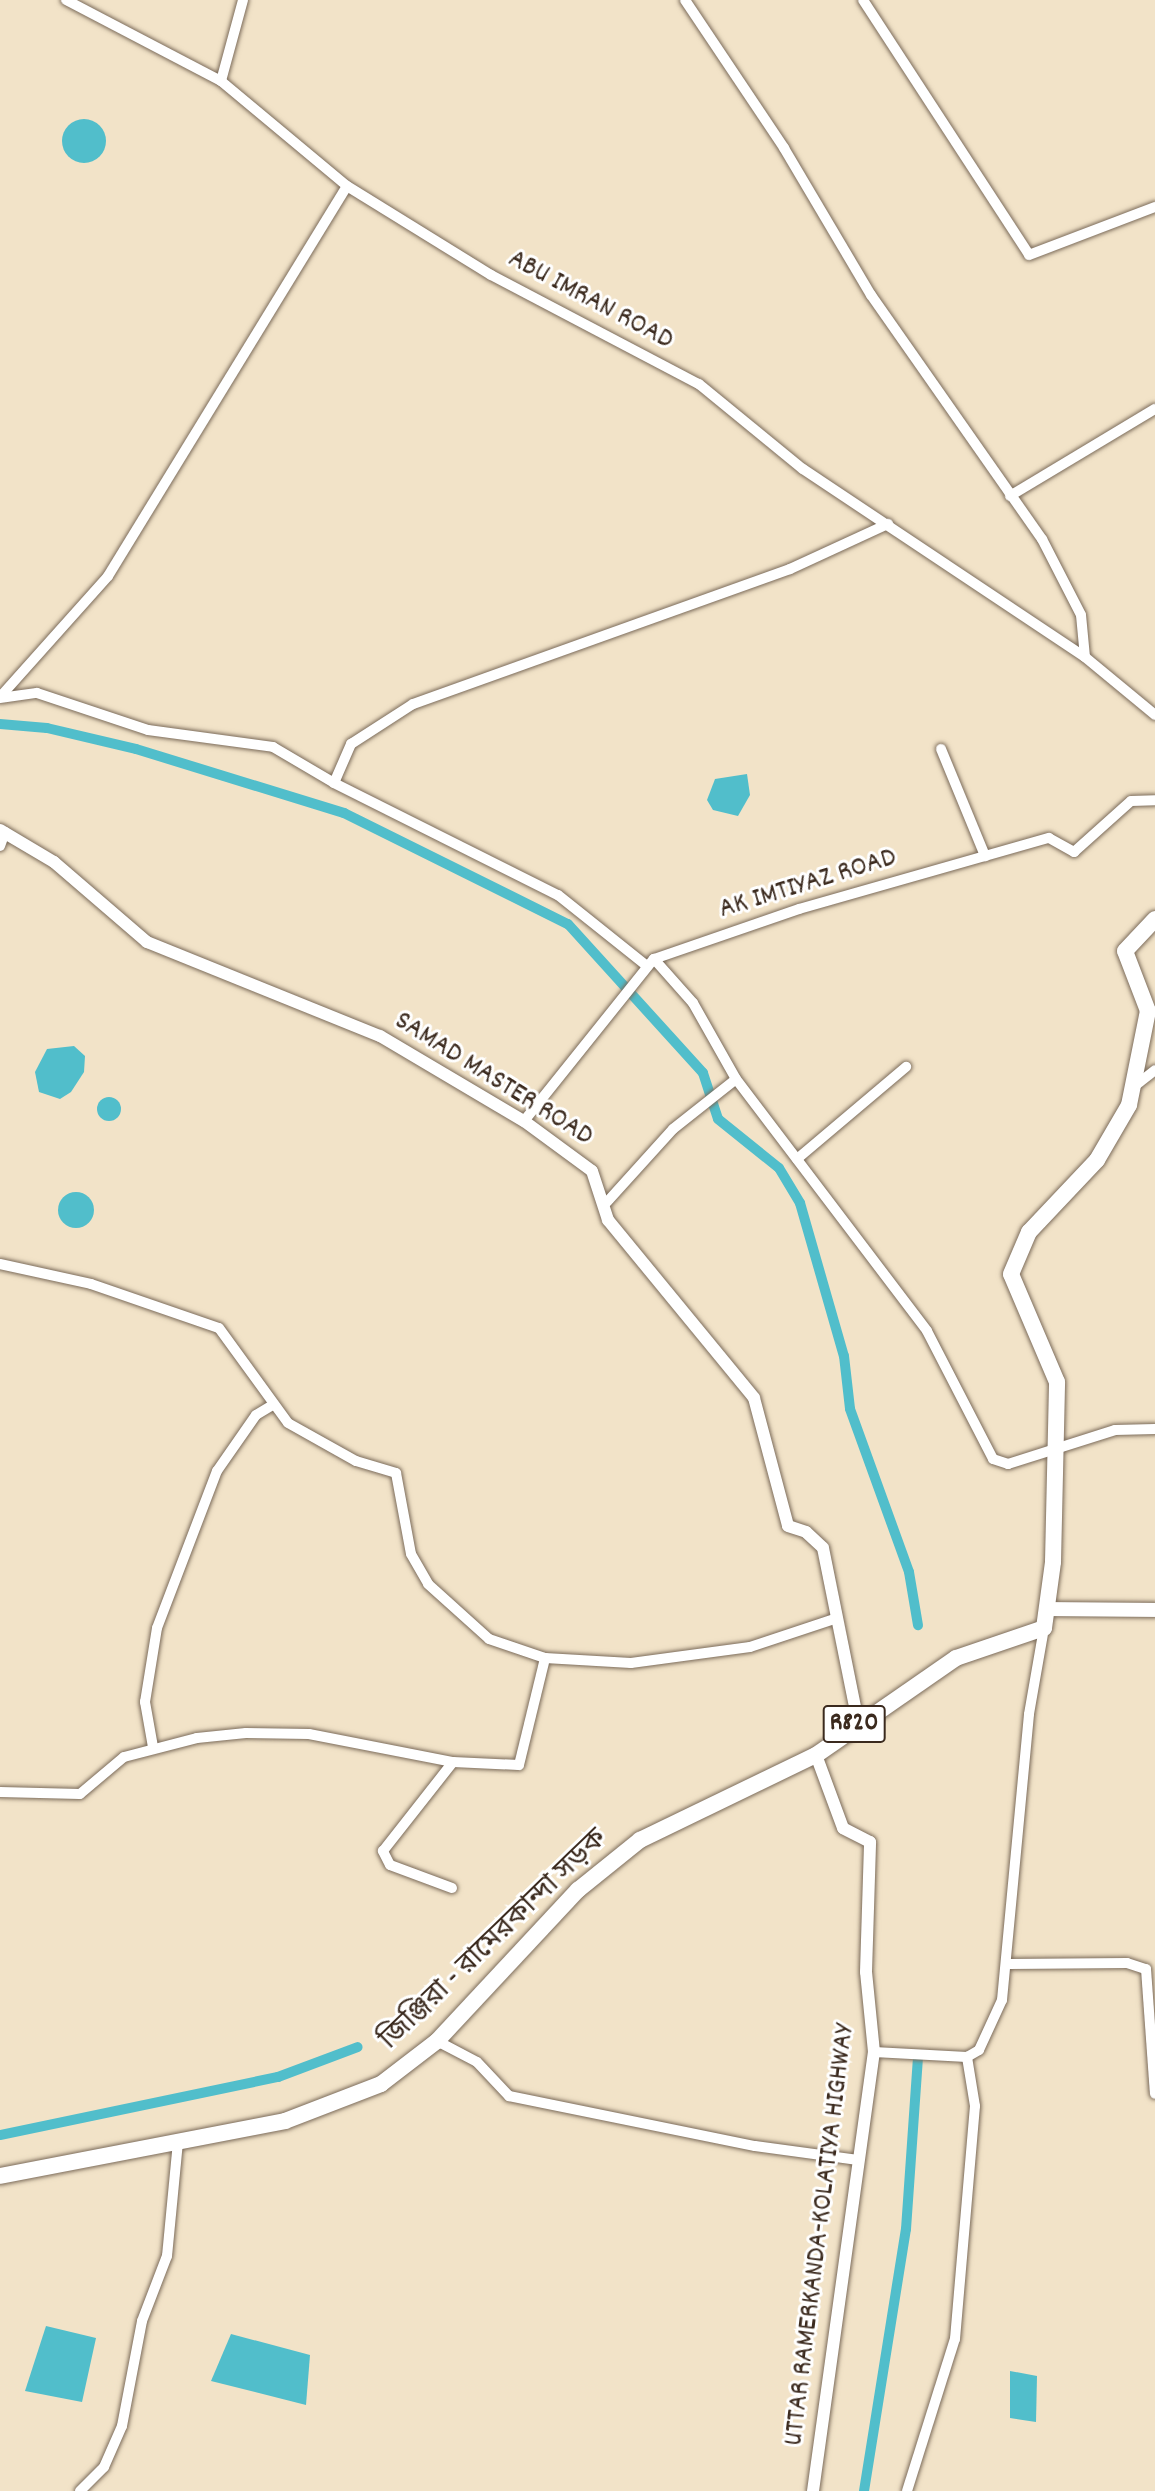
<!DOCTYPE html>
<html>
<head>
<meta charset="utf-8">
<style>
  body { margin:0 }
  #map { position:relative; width:1155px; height:2491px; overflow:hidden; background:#f2e3c8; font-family:Dekko,"Noto Sans Bengali",sans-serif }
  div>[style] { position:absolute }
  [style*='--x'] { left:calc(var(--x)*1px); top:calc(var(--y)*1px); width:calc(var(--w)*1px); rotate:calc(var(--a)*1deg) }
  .water>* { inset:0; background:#51becb }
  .round { border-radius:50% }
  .canal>* { height:10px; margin:-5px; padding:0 5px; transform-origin:5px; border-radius:5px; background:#51becb }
  .roads { filter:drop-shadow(0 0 2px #7b6b5a) drop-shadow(0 0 2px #7b6b5a) }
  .minor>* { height:10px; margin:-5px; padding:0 5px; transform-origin:5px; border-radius:5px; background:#fff }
  .tertiary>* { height:12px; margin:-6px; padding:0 6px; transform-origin:6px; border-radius:6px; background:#fff }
  .secondary>* { height:14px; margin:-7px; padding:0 7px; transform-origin:7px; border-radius:7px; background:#fff }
  .primary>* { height:16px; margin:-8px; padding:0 8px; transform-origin:8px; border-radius:8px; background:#fff }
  span { translate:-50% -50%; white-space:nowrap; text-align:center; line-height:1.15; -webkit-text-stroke:6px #fff; paint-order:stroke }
  .shield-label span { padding:2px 5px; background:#fff; border:2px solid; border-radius:5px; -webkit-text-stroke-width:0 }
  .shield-label { font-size:26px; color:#3b2a1e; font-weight:700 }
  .street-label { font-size:28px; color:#3b2a1e }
</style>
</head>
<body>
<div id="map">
  <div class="water">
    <div class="round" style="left:62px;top:119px;width:44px;height:44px"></div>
    <div style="clip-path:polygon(747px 774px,750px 795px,738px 816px,713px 810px,707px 800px,715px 779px)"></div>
    <div style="clip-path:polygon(74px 1046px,85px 1056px,84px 1072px,71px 1092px,60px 1099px,39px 1092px,35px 1072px,47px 1049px)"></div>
    <div class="round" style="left:97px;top:1097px;width:24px;height:24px"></div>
    <div class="round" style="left:58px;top:1192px;width:36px;height:36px"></div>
    <div style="clip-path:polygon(46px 2326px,96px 2338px,82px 2402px,25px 2391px)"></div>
    <div style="clip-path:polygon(231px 2334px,310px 2355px,306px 2405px,211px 2381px)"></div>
    <div style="clip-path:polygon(1010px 2371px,1037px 2376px,1036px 2422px,1010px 2418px)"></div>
  </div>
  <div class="canal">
    <div style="--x:0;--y:724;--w:47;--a:4.9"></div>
    <div style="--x:47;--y:728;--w:91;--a:13.3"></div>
    <div style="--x:136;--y:749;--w:218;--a:17.1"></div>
    <div style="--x:344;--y:813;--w:250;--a:26.4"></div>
    <div style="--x:568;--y:924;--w:201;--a:47.8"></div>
    <div style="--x:703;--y:1073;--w:48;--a:71.9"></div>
    <div style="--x:718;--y:1119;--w:78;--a:38.8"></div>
    <div style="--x:779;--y:1168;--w:41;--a:59"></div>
    <div style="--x:800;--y:1203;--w:159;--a:74"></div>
    <div style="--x:844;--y:1356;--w:53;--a:83.5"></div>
    <div style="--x:850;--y:1409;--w:173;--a:70.1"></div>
    <div style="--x:909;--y:1572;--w:54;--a:80.4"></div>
    <div style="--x:0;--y:2135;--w:284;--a:-11.8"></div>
    <div style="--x:278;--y:2077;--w:85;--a:-20.6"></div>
    <div style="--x:864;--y:2491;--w:265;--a:-80.9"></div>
    <div style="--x:906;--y:2229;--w:172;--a:-86"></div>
  </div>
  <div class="roads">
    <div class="minor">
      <div style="--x:66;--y:0;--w:175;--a:27.6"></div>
      <div style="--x:221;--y:81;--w:164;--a:39.8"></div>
      <div style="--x:347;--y:186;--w:169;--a:31.7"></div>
      <div style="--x:491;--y:275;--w:235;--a:27.7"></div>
      <div style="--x:699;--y:384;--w:134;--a:39.3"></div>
      <div style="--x:803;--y:469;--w:339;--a:33.7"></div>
      <div style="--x:1085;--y:657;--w:91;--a:39.6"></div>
      <div style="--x:685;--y:0;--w:178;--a:56.2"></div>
      <div style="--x:784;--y:148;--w:171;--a:59.4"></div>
      <div style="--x:871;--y:295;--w:298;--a:55"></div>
      <div style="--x:1042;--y:539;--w:85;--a:62.8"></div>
      <div style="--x:1081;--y:615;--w:42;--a:84.6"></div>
      <div style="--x:863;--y:0;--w:304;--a:56.9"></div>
      <div style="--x:1029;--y:255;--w:135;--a:-20.9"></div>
      <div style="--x:221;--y:81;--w:84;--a:-74.8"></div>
      <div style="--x:1010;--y:496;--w:169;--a:-31"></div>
      <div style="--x:0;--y:697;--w:162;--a:-48.2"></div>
      <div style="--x:108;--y:576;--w:457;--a:-58.5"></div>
      <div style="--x:0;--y:698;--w:37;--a:-8"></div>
      <div style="--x:37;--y:693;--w:117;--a:18.4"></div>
      <div style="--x:148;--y:730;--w:126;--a:7.7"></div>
      <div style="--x:273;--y:747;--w:71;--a:30.5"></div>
      <div style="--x:334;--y:783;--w:43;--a:-66.4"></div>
      <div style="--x:351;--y:744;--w:74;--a:-32.8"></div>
      <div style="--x:413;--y:704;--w:400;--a:-19.7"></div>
      <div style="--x:790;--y:569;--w:108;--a:-24.7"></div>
      <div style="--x:941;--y:749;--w:116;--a:67.6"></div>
      <div style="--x:334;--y:783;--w:250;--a:26.6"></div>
      <div style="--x:558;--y:895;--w:114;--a:38.6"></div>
      <div style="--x:0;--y:846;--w:15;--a:-70"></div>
      <div style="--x:654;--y:959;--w:59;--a:48.4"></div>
      <div style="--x:693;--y:1003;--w:87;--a:60.5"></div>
      <div style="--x:736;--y:1079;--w:316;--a:52.8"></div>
      <div style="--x:927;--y:1331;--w:144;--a:62.7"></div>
      <div style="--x:993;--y:1459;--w:16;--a:18"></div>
      <div style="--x:1008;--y:1464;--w:112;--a:-17.6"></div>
      <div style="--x:1115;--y:1430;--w:40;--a:-1.4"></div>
      <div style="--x:1136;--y:1085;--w:24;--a:-38"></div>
      <div style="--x:524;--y:1121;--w:208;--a:-51.3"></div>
      <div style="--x:654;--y:959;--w:153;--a:-19"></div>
      <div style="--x:799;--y:909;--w:260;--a:-15.9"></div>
      <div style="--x:1049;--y:838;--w:29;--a:29"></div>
      <div style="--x:1074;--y:852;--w:76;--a:-41.8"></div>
      <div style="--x:1131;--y:801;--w:24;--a:-2"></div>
      <div style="--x:797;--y:1159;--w:143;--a:-40.2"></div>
      <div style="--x:607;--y:1202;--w:98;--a:-47.9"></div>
      <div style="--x:673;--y:1129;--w:80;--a:-38.4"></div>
      <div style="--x:0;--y:1264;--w:93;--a:12.4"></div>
      <div style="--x:91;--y:1284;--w:135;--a:19"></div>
      <div style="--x:219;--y:1328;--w:117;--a:54"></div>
      <div style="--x:288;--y:1423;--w:78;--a:29.2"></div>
      <div style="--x:356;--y:1461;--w:42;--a:16.7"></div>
      <div style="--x:396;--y:1473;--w:82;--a:79.5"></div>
      <div style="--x:411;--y:1554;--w:34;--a:60"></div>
      <div style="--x:428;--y:1584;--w:82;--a:42"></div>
      <div style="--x:489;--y:1639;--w:59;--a:18.7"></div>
      <div style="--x:545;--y:1658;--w:86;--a:3.3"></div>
      <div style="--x:631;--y:1663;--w:120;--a:-7.7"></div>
      <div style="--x:750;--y:1647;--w:92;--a:-18.4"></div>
      <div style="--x:153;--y:1747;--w:46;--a:-100.1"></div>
      <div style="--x:145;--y:1702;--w:75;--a:-80.8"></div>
      <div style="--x:157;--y:1628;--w:168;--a:-69.1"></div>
      <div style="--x:217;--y:1471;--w:68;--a:-55.1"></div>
      <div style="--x:256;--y:1415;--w:17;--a:-31"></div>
      <div style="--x:0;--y:1792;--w:80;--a:1.4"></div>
      <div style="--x:80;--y:1794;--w:57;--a:-40.1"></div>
      <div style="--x:124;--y:1757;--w:75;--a:-14.6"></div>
      <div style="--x:197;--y:1738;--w:49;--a:-5.8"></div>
      <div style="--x:246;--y:1733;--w:63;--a:0.9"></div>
      <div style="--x:309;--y:1734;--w:147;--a:11"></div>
      <div style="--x:453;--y:1762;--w:66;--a:2.6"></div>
      <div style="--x:519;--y:1765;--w:110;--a:-76.3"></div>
      <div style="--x:452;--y:1888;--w:66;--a:-159.6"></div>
      <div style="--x:390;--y:1865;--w:16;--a:-117"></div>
      <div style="--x:383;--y:1851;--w:113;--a:-51.8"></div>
      <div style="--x:1009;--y:1964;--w:118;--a:-0.5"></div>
      <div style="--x:1127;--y:1963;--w:20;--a:18"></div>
      <div style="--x:1146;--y:1969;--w:125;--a:85.9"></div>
      <div style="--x:437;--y:2041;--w:45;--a:27.7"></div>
      <div style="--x:477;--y:2062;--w:47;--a:46.7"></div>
      <div style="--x:509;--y:2096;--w:251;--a:11.5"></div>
      <div style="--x:755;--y:2146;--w:104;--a:7.7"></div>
      <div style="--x:874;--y:2052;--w:93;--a:3.1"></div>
      <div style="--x:967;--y:2057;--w:14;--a:-30"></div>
      <div style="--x:979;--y:2050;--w:55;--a:-65.3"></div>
      <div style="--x:1002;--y:2000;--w:287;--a:-84.6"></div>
      <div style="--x:1029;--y:1714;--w:87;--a:-80.1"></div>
      <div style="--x:80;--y:2491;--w:34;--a:-45"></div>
      <div style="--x:104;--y:2467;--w:45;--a:-66.3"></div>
      <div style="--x:122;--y:2426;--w:107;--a:-79.2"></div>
      <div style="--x:142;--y:2321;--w:70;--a:-69"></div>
      <div style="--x:167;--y:2256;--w:115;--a:-84.5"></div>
      <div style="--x:907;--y:2491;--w:159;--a:-72.5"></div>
      <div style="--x:955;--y:2339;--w:234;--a:-85.1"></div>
      <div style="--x:975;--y:2106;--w:50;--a:-99.3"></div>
    </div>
    <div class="tertiary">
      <div style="--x:0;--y:830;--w:63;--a:30.7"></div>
      <div style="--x:54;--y:862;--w:123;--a:40.7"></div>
      <div style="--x:147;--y:942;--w:251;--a:22"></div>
      <div style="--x:380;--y:1036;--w:167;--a:30.6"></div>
      <div style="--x:524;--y:1121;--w:84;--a:36.3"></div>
      <div style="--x:592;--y:1171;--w:52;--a:71.9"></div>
      <div style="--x:608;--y:1220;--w:230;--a:50.6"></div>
      <div style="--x:754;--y:1398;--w:132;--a:75.1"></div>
      <div style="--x:788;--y:1526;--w:19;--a:18"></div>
      <div style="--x:806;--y:1532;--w:23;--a:43"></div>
      <div style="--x:823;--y:1548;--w:177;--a:78.6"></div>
      <div style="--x:813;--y:2491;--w:443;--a:-82.1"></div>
      <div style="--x:874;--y:2052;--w:80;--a:-95.7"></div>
      <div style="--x:866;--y:1972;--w:130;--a:-88.2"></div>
      <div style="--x:870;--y:1842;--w:30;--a:-153"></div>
      <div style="--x:843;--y:1828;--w:78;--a:-110.3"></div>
    </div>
    <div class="secondary">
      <div style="--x:1049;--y:1609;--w:106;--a:0.5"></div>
    </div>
    <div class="primary">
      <div style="--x:0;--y:2176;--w:290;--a:-10.9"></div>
      <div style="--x:285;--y:2121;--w:103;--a:-21.1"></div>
      <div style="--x:381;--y:2084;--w:71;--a:-37.5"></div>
      <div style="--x:437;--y:2041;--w:207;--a:-47"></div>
      <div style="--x:578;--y:1890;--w:80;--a:-38.9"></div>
      <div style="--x:640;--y:1840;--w:195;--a:-25.8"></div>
      <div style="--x:816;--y:1755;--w:170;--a:-34.7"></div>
      <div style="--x:956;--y:1658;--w:93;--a:-18.8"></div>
      <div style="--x:1044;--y:1628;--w:67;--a:-82.2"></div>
      <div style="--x:1053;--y:1562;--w:180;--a:-88.7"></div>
      <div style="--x:1057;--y:1382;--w:117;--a:-113.1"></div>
      <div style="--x:1011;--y:1274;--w:46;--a:-66.8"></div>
      <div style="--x:1029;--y:1232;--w:99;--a:-46.6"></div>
      <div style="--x:1097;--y:1160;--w:64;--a:-59.8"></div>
      <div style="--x:1129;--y:1105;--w:96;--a:-78.6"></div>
      <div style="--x:1148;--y:1011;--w:64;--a:-111"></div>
      <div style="--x:1125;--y:951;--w:44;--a:-46.8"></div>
    </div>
  </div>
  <div class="shield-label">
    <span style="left:854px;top:1724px">R820</span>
  </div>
  <div class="street-label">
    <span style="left:590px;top:301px;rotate:28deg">ABU IMRAN ROAD</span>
    <span style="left:808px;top:885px;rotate:-17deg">AK IMTIYAZ ROAD</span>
    <span style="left:493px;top:1080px;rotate:32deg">SAMAD MASTER ROAD</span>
    <span style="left:495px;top:1941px;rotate:-44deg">জিঞ্জিরা - রামেরকান্দা সড়ক</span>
    <span style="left:821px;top:2235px;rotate:-83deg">UTTAR RAMERKANDA-KOLATIYA HIGHWAY</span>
  </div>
</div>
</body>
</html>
